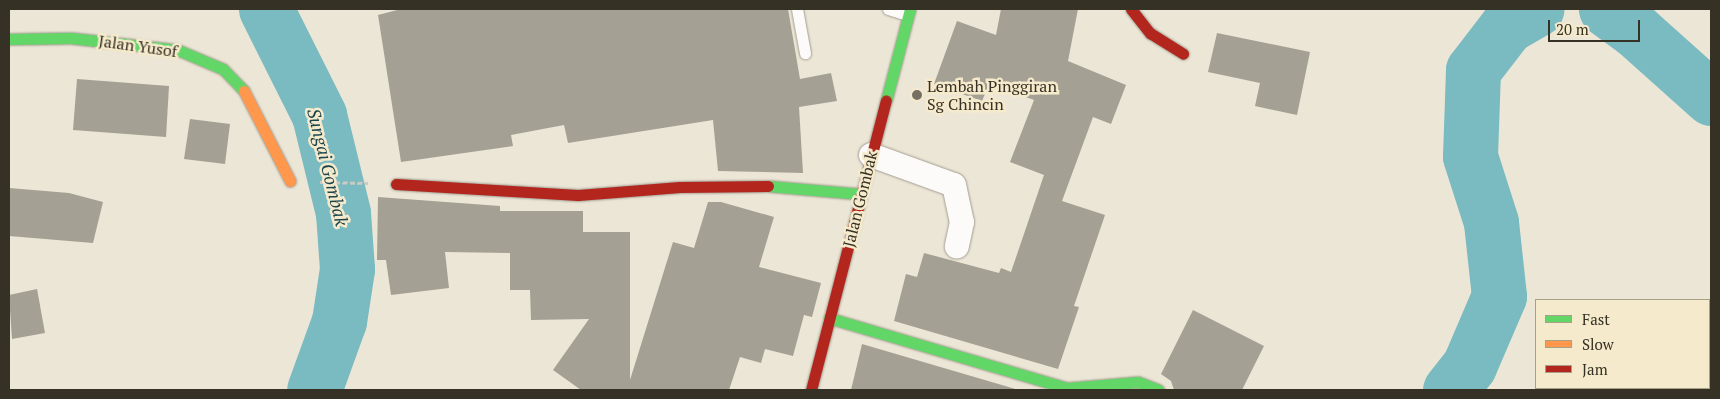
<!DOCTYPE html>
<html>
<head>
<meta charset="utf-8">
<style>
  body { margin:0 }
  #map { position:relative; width:1720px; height:399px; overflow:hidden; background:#ece6d6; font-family:"PT Serif",serif }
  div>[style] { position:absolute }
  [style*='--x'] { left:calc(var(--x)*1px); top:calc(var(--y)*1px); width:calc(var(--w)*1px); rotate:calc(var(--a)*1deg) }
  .river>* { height:55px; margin:-27.5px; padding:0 27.5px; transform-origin:27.5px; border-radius:27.5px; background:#7abac1 }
  .building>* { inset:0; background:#a4a093 }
  .path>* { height:3px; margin-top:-1.5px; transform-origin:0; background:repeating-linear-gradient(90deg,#cccac4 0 5px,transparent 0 7.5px) }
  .roads { filter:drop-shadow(0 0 1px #a39e92) drop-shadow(0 0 1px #a39e92) }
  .lane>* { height:11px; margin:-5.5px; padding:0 5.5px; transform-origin:5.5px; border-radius:5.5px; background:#fcfbf9 }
  .street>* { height:24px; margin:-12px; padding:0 12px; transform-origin:12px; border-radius:12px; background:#fcfbf9 }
  .fast>* { height:11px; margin:-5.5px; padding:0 5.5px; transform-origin:5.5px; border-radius:5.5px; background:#63d668 }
  .slow>* { height:11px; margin:-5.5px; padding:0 5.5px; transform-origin:5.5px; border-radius:5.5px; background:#ff974d }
  .jam>* { height:11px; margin:-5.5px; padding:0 5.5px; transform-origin:5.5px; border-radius:5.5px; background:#b3261e }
  .dots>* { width:14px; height:14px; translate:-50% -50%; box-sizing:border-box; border:2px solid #f6eacc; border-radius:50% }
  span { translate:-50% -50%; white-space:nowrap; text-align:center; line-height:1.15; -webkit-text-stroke:5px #f6eacc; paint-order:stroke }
  .street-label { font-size:16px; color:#363125 }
  .poi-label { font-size:16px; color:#363125 }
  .left { translate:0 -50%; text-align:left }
  .water-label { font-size:18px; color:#1b454d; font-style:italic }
  .frame { position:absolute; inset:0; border:10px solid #363125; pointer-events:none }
  .legend { position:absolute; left:1535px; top:299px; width:175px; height:90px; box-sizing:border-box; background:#f6eacc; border:1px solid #a9a089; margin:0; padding:6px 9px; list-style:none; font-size:15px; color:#363125 }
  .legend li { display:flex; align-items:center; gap:10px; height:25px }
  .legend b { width:25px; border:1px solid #a9a089 }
  .scale { position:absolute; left:1548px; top:20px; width:92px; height:22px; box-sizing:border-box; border:2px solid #363125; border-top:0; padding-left:6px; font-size:15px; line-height:18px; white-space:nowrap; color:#363125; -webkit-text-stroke:4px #f6eacc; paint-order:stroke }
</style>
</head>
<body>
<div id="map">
  <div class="river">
    <div style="--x:266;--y:9;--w:119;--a:63.4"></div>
    <div style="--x:319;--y:115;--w:101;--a:76.2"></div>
    <div style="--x:343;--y:213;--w:56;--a:85.9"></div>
    <div style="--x:347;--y:269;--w:53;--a:98.7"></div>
    <div style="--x:339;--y:321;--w:73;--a:109.9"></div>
    <div style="--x:1606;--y:9;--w:36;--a:36"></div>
    <div style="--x:1635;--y:30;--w:102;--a:41.8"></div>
    <div style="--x:1450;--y:390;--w:31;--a:-52"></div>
    <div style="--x:1469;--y:366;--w:76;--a:-66.8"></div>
    <div style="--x:1499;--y:296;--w:74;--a:-96.2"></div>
    <div style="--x:1491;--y:222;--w:69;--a:-107.7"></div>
    <div style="--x:1470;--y:156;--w:86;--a:-88"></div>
    <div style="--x:1473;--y:70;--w:56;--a:-52.3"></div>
    <div style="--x:1507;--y:26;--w:34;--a:-30"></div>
  </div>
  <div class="building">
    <div style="clip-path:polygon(401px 9px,788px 9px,800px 79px,831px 73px,837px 101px,799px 107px,803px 173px,718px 171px,713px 120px,568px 143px,564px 125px,511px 135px,513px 146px,401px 162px,378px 15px)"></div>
    <div style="clip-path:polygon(1001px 9px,1078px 9px,1068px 61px,1126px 85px,1111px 124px,1093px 117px,1062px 201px,1105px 215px,1074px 306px,1079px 307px,1058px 369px,894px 321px,906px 274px,917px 277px,924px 253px,999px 273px,1001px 268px,1011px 272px,1044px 175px,1010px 162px,1034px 100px,989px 84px,982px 101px,934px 84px,957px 21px,996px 35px)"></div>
    <div style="clip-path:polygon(1217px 33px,1310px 52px,1297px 115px,1255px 106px,1260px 83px,1208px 72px)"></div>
    <div style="clip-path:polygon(77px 79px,169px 86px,166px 137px,73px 130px)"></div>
    <div style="clip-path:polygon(190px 119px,230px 124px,225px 164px,184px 159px)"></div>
    <div style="clip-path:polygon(9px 188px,69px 193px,103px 202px,93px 243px,9px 236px)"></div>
    <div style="clip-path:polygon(378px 197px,500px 206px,500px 211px,583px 211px,583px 232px,630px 232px,630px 380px,673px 242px,694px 248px,708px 202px,721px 202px,774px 217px,759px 267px,821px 283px,812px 317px,804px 315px,793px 356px,765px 349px,761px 363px,740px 357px,729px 390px,581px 390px,553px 370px,589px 319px,531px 320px,530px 290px,510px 290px,510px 253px,445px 252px,449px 288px,391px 295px,386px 260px,377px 260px)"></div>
    <div style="clip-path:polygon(37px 289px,45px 333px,12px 339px,9px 295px)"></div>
    <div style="clip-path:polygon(1193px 310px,1264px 346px,1242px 390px,1174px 390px,1171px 381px,1161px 374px)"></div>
    <div style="clip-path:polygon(862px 344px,1019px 390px,851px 390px)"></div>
  </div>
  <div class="path">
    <div style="--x:320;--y:182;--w:48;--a:1.2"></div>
  </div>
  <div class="roads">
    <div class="lane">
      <div style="--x:797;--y:9;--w:45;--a:79.7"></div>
      <div style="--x:888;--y:9;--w:21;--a:17"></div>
    </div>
    <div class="street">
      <div style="--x:871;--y:155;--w:88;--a:19.9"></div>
      <div style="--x:954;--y:185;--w:38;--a:78"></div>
      <div style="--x:962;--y:222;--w:25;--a:102"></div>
    </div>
    <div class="fast">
      <div style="--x:9;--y:39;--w:62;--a:-0.9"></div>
      <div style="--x:71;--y:38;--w:108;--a:6.4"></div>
      <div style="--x:178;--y:50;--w:49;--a:22.9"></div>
      <div style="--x:223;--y:69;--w:30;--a:46"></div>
      <div style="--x:886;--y:101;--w:95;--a:-75.4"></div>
      <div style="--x:768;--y:186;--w:93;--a:4.9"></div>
      <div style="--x:829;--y:318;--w:248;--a:16.4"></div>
      <div style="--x:1067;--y:388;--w:71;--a:-4.8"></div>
      <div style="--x:1138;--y:382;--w:22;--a:21"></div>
    </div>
    <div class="slow">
      <div style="--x:244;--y:91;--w:101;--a:62.9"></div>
    </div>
    <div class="jam">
      <div style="--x:1131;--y:9;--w:31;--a:52"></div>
      <div style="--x:1150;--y:33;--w:39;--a:32"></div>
      <div style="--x:396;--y:184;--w:182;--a:3.5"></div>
      <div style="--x:578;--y:195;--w:102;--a:-4.5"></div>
      <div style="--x:680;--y:187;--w:88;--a:-0.7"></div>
      <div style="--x:811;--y:390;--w:299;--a:-75.5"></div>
    </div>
  </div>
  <div class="dots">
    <div style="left:917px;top:95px;background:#767063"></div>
  </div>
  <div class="street-label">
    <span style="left:138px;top:46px;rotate:8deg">Jalan Yusof</span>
    <span style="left:860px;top:199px;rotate:-76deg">Jalan Gombak</span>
  </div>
  <div class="poi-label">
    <span class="left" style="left:927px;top:95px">Lembah Pinggiran<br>Sg Chincin</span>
  </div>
  <div class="water-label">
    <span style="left:328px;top:167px;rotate:76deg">Sungai Gombak</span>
  </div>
  <div class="frame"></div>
  <ul class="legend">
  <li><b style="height:6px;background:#63d668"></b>Fast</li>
  <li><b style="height:6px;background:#ff974d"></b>Slow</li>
  <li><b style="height:6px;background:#b3261e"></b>Jam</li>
  </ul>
  <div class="scale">20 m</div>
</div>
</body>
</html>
